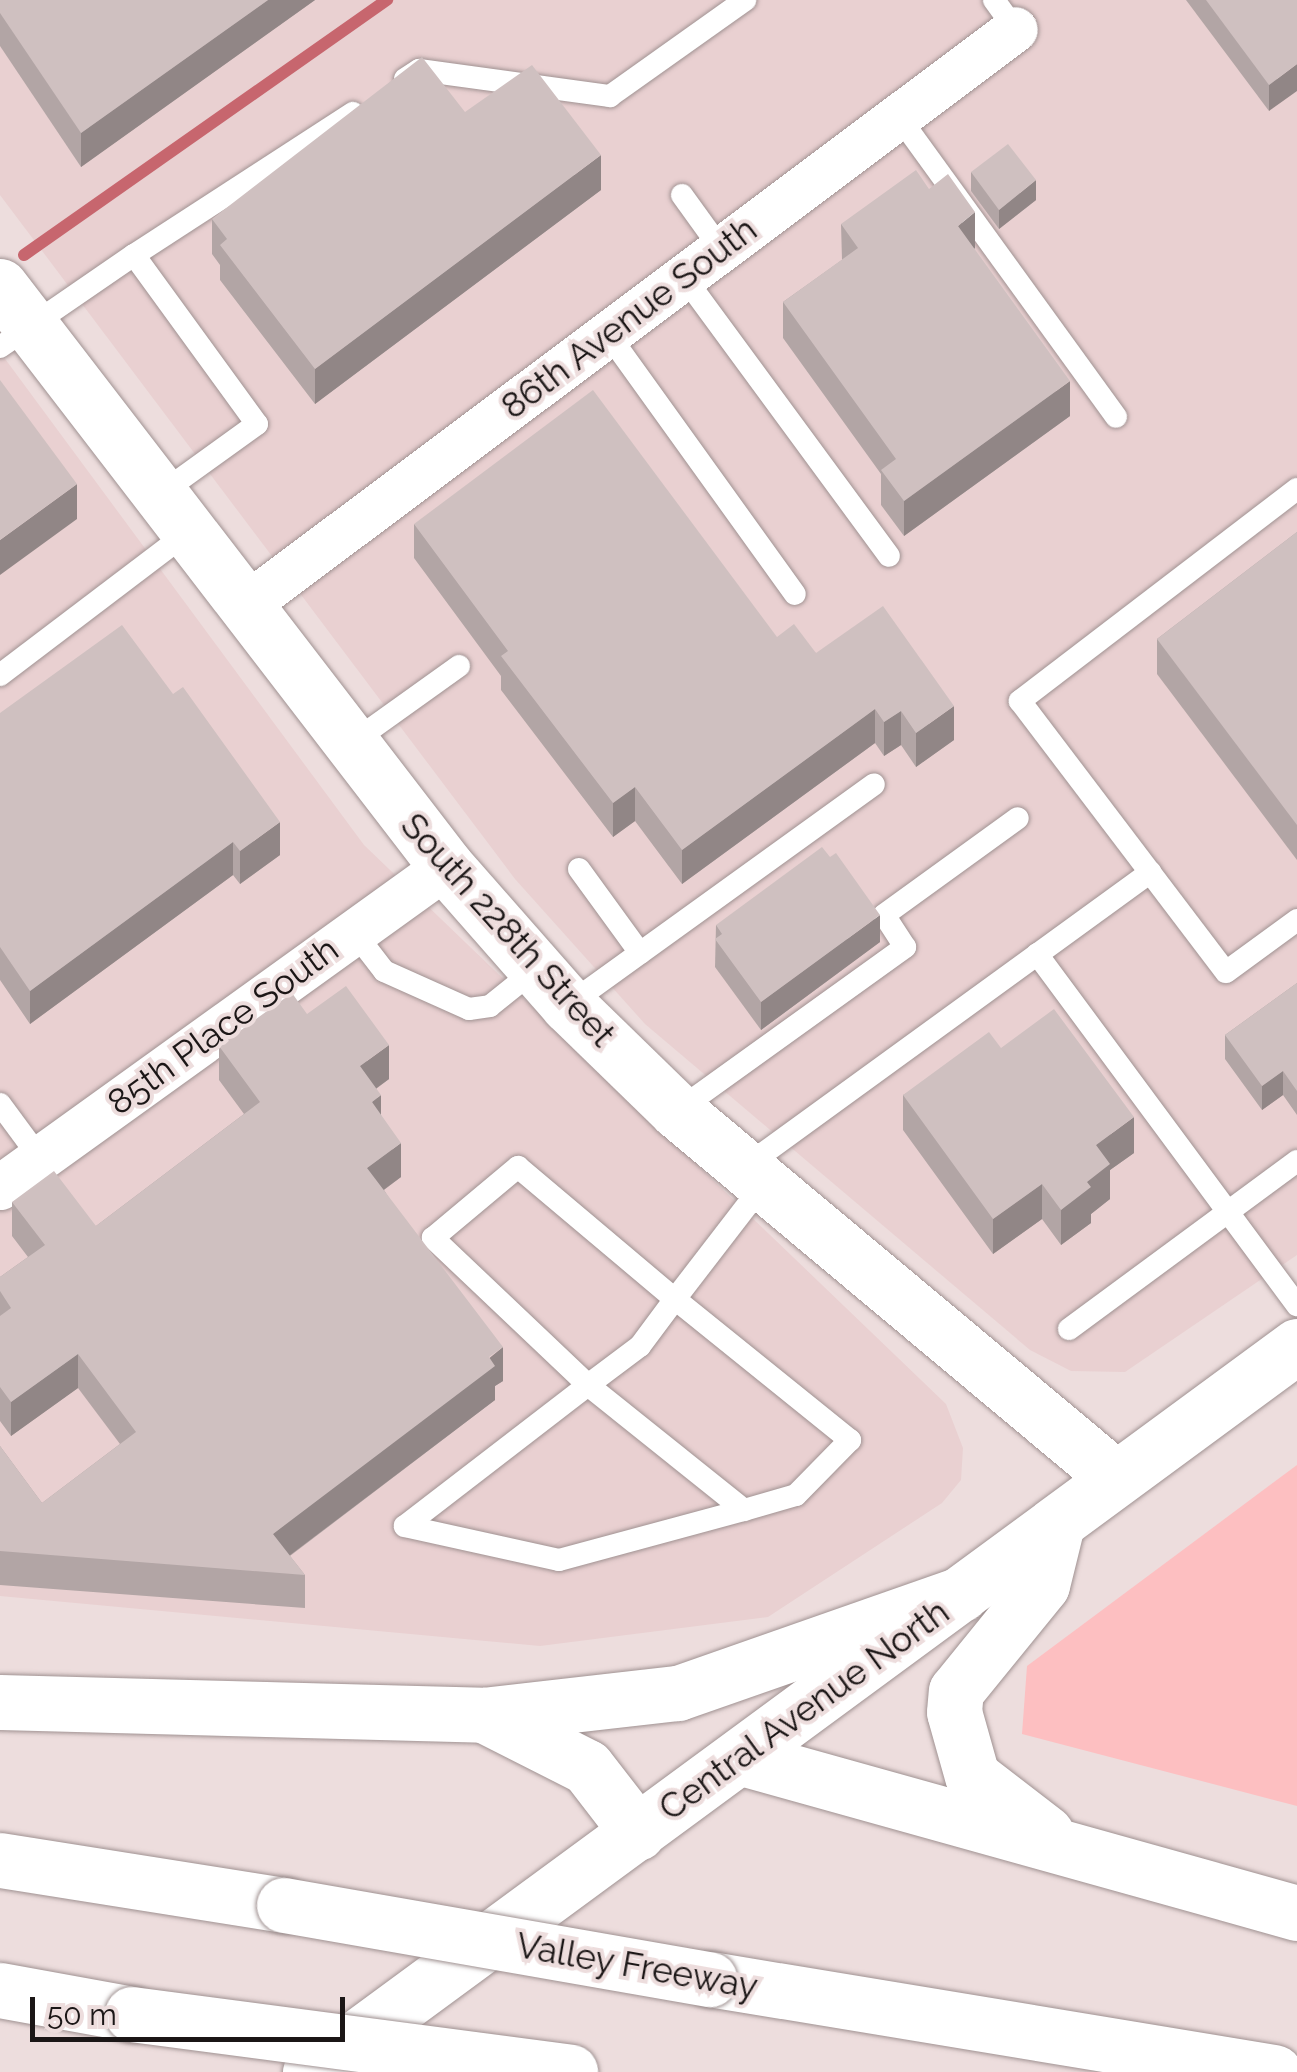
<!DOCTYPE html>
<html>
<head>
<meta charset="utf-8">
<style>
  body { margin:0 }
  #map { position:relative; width:1297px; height:2072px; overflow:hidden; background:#eddddd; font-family:Raleway,sans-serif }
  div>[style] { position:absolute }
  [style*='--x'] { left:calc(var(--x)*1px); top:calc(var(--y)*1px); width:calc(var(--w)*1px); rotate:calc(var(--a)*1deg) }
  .built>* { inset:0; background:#e9d0d1 }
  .green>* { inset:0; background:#fdbfc1 }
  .stream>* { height:12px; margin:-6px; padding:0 6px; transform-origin:6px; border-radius:6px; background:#c7666e }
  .roads { filter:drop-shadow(0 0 2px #a09292) drop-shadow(0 0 2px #a09292) }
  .lane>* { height:22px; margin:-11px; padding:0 11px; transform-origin:11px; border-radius:11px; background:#fff }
  .street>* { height:45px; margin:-22.5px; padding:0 22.5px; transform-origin:22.5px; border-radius:22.5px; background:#fff }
  .secondary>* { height:55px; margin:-27.5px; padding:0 27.5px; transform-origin:27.5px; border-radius:27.5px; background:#fff }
  .highway>* { height:55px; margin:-27.5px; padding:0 27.5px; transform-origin:27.5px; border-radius:27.5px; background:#fff }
  .bridges { filter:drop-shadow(0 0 2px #a09292) drop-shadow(0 0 2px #a09292) }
  .highway-bridge>* { height:55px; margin:-27.5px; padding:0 27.5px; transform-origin:27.5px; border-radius:27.5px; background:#fff }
  .wall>* { inset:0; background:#b2a5a5 }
  .shaded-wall>* { inset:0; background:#918686 }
  .building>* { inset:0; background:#cfc0c0 }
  span { translate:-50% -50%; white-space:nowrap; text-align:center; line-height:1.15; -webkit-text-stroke:8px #eddddd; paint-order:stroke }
  .street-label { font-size:35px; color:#1b1616 }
  .scale { position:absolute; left:30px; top:1997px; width:315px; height:45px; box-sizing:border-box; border:5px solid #1b1616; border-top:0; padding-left:12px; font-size:30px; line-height:35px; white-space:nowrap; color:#1b1616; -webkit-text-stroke:8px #eddddd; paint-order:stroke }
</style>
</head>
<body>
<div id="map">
  <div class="built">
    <div style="clip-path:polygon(0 0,1297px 0,1297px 1255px,1125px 1372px,1071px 1371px,1030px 1350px,645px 1024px,515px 879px,0 195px)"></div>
    <div style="clip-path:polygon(0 352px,364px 845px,946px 1404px,963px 1448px,961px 1480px,942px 1503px,768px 1617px,540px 1646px,0 1596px)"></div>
  </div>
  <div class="green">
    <div style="clip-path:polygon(1297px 1465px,1297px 1806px,1022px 1734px,1027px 1666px)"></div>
  </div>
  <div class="stream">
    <div style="--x:24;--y:255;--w:444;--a:-35.1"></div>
  </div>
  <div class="roads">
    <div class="lane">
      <div style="--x:994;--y:0;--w:36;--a:54"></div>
      <div style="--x:405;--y:79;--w:17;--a:-33"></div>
      <div style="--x:419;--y:70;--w:193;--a:7.8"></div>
      <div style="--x:610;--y:96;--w:166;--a:-35.4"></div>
      <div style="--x:899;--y:117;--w:370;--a:54.1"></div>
      <div style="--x:682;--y:195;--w:67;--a:54.2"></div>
      <div style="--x:134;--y:255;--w:261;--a:-33"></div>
      <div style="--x:684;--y:277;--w:346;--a:53.7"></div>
      <div style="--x:608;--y:334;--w:320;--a:54.3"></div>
      <div style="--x:0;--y:347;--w:163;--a:-34.5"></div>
      <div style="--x:134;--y:255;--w:209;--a:54"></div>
      <div style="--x:257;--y:424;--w:120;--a:144.2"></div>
      <div style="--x:1297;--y:489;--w:349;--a:142.6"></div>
      <div style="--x:1020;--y:701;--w:340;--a:52.8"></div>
      <div style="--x:1226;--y:972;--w:88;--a:-36.2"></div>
      <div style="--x:0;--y:675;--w:235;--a:-37.2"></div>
      <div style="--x:350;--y:744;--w:134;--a:-35.6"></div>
      <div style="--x:579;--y:869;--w:104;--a:54"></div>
      <div style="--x:354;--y:932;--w:49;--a:52.4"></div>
      <div style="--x:384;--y:971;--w:93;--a:24.1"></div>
      <div style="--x:469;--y:1009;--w:21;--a:-8"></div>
      <div style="--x:490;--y:1006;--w:59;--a:-38.8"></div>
      <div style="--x:1037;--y:954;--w:437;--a:53.5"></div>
      <div style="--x:568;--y:1005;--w:377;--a:-35.8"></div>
      <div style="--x:0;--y:1104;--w:67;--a:53.5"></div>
      <div style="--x:677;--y:1111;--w:281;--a:-35.7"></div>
      <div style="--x:905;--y:947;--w:38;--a:-123"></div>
      <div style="--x:884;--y:915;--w:165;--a:-35.9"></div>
      <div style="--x:746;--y:1166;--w:500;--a:-36"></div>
      <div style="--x:1069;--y:1329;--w:283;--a:-36.4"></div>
      <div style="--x:744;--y:1510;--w:200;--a:-141.3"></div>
      <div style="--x:588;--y:1385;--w:214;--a:-136.5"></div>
      <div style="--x:433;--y:1238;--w:111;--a:-39.9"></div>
      <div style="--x:518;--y:1167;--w:205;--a:40.1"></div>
      <div style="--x:675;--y:1299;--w:225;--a:38.9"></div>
      <div style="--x:850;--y:1440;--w:77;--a:134.5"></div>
      <div style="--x:796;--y:1495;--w:54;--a:163.9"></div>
      <div style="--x:744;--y:1510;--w:192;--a:164.9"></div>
      <div style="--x:559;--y:1560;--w:158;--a:-167.6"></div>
      <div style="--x:405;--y:1526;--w:231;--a:-37.6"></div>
      <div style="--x:588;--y:1385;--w:65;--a:-36.9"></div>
      <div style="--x:640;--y:1346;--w:59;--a:-53.3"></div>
      <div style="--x:675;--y:1299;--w:148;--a:-52.4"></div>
    </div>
    <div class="street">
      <div style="--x:243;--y:607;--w:964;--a:-36.82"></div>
      <div style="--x:0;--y:1187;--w:550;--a:-35.74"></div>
    </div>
    <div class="secondary">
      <div style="--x:0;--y:286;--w:732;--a:52.44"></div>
      <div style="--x:446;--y:866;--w:185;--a:48.7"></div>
      <div style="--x:568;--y:1005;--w:152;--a:44.2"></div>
      <div style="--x:677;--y:1111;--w:572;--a:39.9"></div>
      <div style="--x:310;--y:2072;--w:1225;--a:-36.34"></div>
    </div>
    <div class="highway">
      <div style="--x:0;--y:1702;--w:484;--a:1.5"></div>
      <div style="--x:484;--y:1715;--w:195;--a:-6.5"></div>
      <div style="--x:678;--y:1693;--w:300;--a:-19.3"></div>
      <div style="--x:484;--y:1715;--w:115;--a:26.8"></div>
      <div style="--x:587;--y:1767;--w:83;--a:52.3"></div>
      <div style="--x:742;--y:1758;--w:576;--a:15.6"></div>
      <div style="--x:1046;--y:1833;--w:93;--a:-142.4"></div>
      <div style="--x:972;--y:1776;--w:66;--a:-105.7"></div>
      <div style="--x:954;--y:1712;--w:21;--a:-85"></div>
      <div style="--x:956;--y:1691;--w:136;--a:-50.9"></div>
      <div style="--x:1042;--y:1585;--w:63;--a:-76.2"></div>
      <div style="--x:0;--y:1860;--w:288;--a:9"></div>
      <div style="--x:710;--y:1979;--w:572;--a:9.36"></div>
      <div style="--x:0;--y:1990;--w:134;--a:10.3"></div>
    </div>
  </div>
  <div class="bridges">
    <div class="highway-bridge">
      <div style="--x:284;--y:1905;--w:432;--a:9.9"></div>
      <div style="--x:132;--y:2014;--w:442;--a:7.5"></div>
    </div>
  </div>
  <div class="wall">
    <div style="clip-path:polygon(0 0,315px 0,81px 167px,0 46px)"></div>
    <div style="clip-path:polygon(1186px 0,1297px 0,1269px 111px)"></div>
    <div style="clip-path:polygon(465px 112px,601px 190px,315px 404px,220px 280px,220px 265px,212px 254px,212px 219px)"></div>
    <div style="clip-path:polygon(971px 172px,1036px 200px,999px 229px,971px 191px)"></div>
    <div style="clip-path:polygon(841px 224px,975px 248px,974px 249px,1070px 416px,904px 536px,881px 505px,881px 474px,783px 338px,783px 302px,842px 260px)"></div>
    <div style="clip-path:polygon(414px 524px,816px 653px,954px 740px,916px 767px,901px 745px,884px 756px,875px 743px,682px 884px,635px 821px,613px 837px,501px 690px,501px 676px,414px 558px)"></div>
    <div style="clip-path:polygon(1297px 532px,1297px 860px,1157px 674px,1157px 639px)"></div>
    <div style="clip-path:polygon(0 713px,280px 855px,240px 884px,233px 875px,30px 1024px,0 980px)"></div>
    <div style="clip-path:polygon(716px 925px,880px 942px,761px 1030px,715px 967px)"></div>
    <div style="clip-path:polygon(1297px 983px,1297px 1115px,1283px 1095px,1262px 1110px,1225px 1059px,1225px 1035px)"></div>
    <div style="clip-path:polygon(307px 1014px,389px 1079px,376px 1089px,381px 1115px,401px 1177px,384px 1190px,503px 1381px,495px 1386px,495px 1400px,290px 1556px,305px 1575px,305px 1608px,0 1585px,0 1446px,42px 1503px,120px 1444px,78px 1388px,11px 1436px,0 1421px,0 1277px,28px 1257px,12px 1236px,12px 1202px,96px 1226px,244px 1114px,219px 1080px,219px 1046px)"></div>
    <div style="clip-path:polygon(1001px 1048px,1134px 1153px,1110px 1170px,1110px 1199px,1091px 1214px,1091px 1223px,1061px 1245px,1042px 1219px,993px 1254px,903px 1130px,903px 1095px)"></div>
  </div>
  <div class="shaded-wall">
    <div style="clip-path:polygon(268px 0,315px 0,81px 167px,81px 133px)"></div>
    <div style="clip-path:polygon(1297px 64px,1297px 91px,1269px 111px,1269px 85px)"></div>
    <div style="clip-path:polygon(601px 155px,601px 190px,315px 404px,315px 369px)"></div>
    <div style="clip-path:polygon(1036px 180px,1036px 200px,999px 229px,999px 210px)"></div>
    <div style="clip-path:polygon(975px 212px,975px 248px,958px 261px,958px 226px)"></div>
    <div style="clip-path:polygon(1070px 381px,1070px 416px,904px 536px,904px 501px)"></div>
    <div style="clip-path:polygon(77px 484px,77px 519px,0 575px,0 540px)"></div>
    <div style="clip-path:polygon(954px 706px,954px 740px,916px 767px,916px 733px)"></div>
    <div style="clip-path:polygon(875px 709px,875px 743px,682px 884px,682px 850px)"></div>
    <div style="clip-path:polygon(901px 711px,901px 745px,884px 756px,884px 722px)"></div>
    <div style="clip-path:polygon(635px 787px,635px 821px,613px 837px,613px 803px)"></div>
    <div style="clip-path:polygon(280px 822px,280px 855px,240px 884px,240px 851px)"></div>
    <div style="clip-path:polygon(233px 842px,233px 875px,30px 1024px,30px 991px)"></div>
    <div style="clip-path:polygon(880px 915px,880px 942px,761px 1030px,761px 1002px)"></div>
    <div style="clip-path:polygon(389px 1045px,389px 1079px,360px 1100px,360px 1066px)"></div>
    <div style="clip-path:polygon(1283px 1071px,1283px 1095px,1262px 1110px,1262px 1086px)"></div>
    <div style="clip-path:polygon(381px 1095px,381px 1129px,372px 1102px)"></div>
    <div style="clip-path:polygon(1134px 1117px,1134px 1153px,1110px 1170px,1110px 1199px,1091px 1214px,1091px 1223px,1061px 1245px,1061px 1210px,1087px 1182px,1096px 1145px)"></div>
    <div style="clip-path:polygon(401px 1143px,401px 1177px,367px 1202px,367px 1168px)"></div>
    <div style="clip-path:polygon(1042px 1184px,1042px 1219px,993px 1254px,993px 1219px)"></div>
    <div style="clip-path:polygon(503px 1347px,503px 1381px,495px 1386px,495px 1400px,273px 1568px,273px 1534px)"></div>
    <div style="clip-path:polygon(78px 1354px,78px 1388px,11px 1436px,11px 1402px)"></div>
  </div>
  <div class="building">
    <div style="clip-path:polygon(0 0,268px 0,81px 133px,0 13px)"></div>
    <div style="clip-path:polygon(1206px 0,1297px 0,1297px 64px,1269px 85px)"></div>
    <div style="clip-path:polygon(422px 57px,465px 112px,532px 65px,601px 155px,315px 369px,220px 245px,227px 239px,212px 219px)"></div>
    <div style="clip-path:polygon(1008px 144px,1036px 180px,999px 210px,971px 172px)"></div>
    <div style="clip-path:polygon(916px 170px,929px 189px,948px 174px,975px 212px,958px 226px,1070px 381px,904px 501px,881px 470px,896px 459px,783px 302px,858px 248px,841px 224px)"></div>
    <div style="clip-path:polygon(0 380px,77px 484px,0 540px)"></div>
    <div style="clip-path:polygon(593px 390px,777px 637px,794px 624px,816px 653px,883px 606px,954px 706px,916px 733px,901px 711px,884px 722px,875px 709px,682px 850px,635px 787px,613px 803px,501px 656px,508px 651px,414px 524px)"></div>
    <div style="clip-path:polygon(1297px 532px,1297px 825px,1157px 639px)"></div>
    <div style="clip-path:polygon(122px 625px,173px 694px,183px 687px,280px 822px,240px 851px,233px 842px,30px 991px,0 947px,0 713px)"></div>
    <div style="clip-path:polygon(822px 847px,830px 857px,836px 853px,880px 915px,761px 1002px,715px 939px,722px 934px,716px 925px)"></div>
    <div style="clip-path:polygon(1297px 983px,1297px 1091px,1283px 1071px,1262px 1086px,1225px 1035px)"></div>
    <div style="clip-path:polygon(346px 986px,389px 1045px,360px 1066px,381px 1095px,372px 1102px,401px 1143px,367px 1168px,503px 1347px,489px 1357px,495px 1366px,273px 1534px,305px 1575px,0 1551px,0 1446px,42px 1503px,136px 1432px,78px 1354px,11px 1402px,0 1387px,0 1316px,11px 1308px,0 1291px,0 1277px,45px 1245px,12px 1202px,54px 1171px,96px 1226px,260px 1102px,219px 1046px,292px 993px,307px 1014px)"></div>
    <div style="clip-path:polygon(1054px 1009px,1134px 1117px,1096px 1145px,1110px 1164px,1087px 1182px,1091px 1187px,1061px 1210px,1042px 1184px,993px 1219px,903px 1095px,989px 1032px,1001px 1048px)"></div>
  </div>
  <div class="street-label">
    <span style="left:629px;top:318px;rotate:-37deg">86th Avenue South</span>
    <span style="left:508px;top:930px;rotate:48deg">South 228th Street</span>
    <span style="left:223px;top:1026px;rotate:-36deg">85th Place South</span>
    <span style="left:804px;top:1710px;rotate:-36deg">Central Avenue North</span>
    <span style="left:637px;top:1966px;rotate:10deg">Valley Freeway</span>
  </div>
  <div class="scale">50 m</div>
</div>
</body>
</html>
